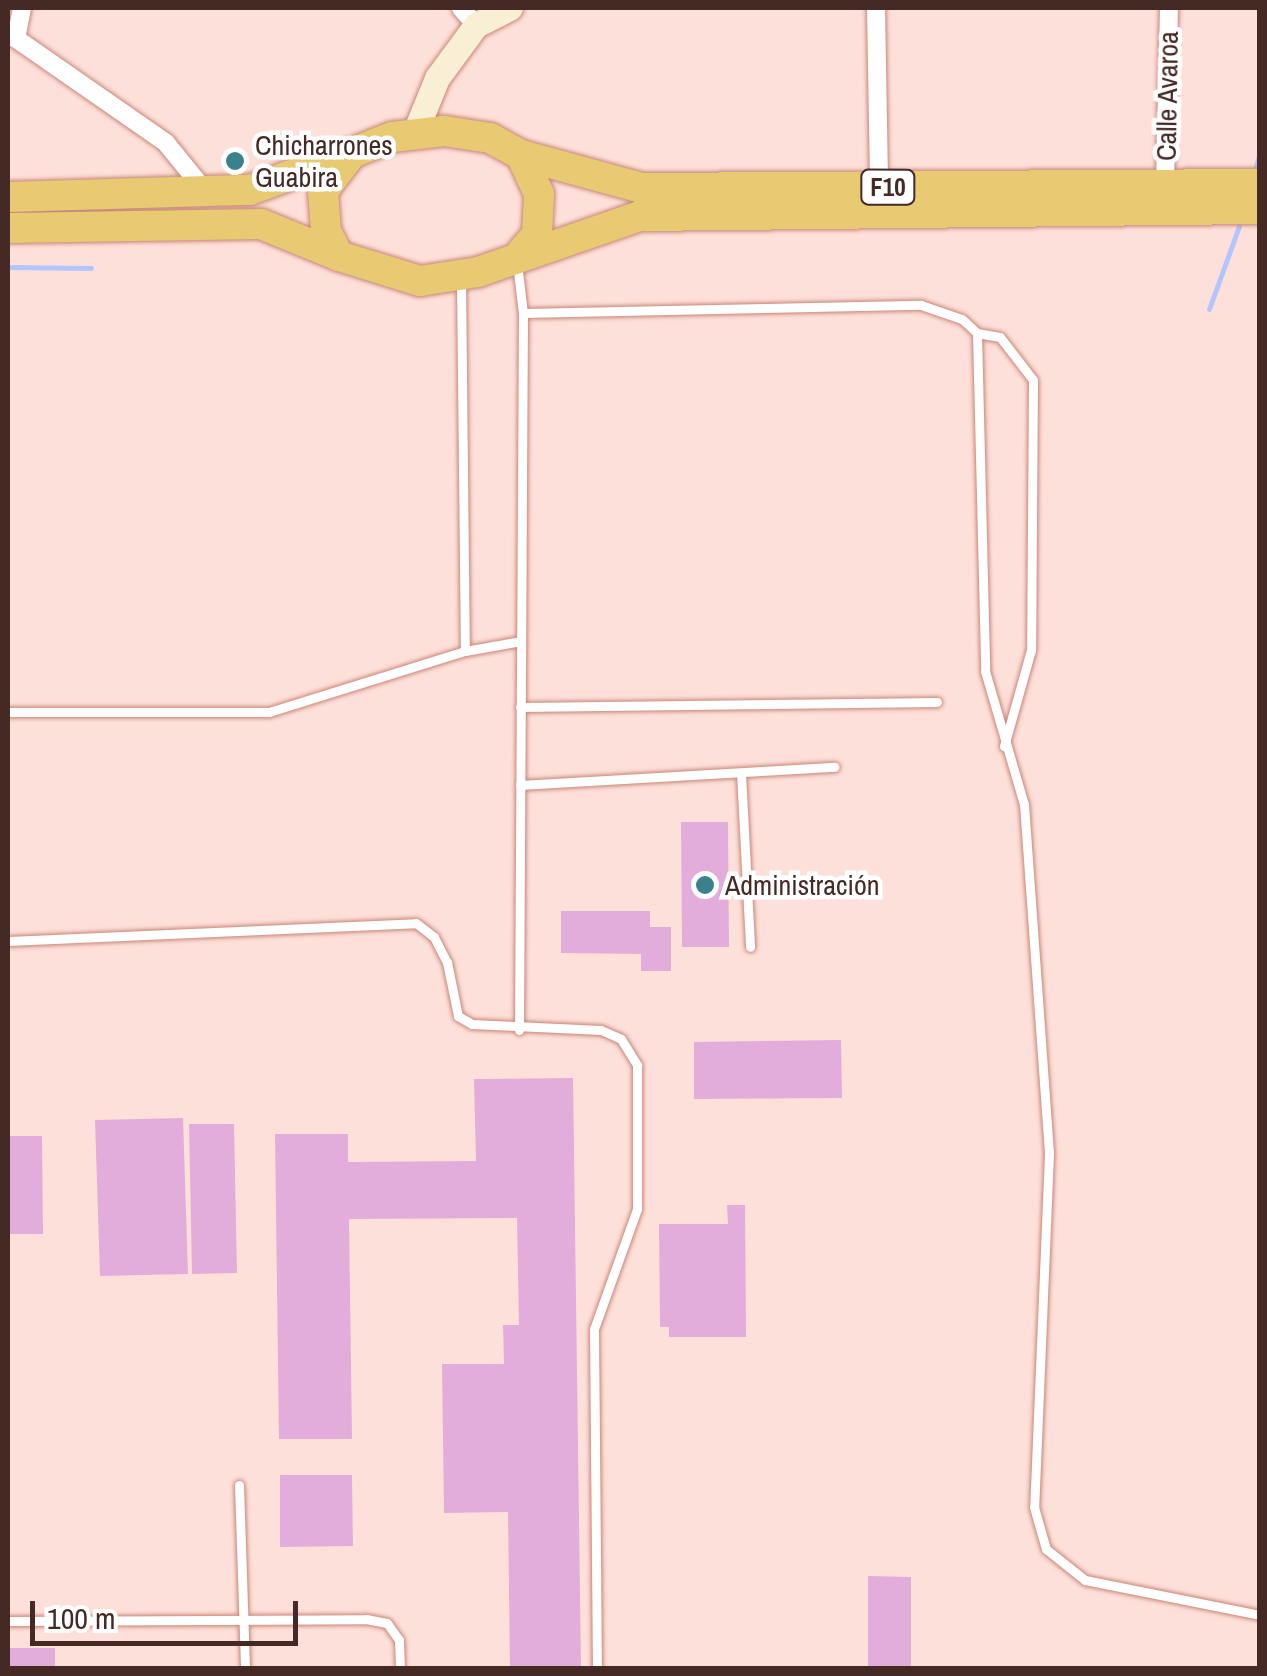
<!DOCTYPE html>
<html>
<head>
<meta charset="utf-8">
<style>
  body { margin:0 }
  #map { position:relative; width:1267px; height:1676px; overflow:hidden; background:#fee0da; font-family:"Archivo Narrow",sans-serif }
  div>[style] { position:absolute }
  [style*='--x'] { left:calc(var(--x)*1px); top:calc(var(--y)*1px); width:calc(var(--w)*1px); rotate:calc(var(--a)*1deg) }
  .stream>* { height:5px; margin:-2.5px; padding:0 2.5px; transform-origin:2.5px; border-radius:2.5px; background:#b4c5fe }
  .building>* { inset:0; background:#e2adda }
  .roads { filter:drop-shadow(0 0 2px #c98678) drop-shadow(0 0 2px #c98678) }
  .lane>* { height:9px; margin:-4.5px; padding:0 4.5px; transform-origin:4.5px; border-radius:4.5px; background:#fff }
  .street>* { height:18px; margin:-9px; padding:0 9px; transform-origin:9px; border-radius:9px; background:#fff }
  .secondary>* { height:25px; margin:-12.5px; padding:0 12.5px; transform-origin:12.5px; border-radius:12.5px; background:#f8efd5 }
  .highway>* { height:30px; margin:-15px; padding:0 15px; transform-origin:15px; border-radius:15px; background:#e7ca72 }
  .dots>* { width:28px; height:28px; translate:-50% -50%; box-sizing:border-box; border:5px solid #fff; border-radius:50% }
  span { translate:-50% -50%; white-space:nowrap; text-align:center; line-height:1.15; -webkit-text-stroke:9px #fff; paint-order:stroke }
  .shield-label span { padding:2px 8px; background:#fff; border:2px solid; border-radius:8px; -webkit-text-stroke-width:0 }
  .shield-label { font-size:25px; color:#452924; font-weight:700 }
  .street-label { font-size:28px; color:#452924 }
  .poi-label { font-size:28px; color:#452924 }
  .left { translate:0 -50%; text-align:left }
  .frame { position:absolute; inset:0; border:10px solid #452924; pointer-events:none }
  .scale { position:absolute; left:30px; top:1601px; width:268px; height:45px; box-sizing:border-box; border:5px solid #452924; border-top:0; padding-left:12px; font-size:30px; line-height:35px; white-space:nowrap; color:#452924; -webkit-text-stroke:8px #fff; paint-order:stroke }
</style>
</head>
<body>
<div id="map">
  <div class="stream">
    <div style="--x:1256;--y:166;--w:14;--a:-73"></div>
    <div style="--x:8;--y:267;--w:83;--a:0.7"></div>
    <div style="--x:1209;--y:309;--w:88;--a:-70.1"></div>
  </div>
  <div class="building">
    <div style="clip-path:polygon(681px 822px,728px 822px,729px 947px,682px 947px)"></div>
    <div style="clip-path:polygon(561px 911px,650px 911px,650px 927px,671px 927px,671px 971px,641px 971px,641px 954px,561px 953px)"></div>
    <div style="clip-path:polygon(841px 1040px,842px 1098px,694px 1099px,694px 1042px)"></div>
    <div style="clip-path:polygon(573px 1078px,581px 1668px,510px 1668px,508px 1512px,444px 1513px,442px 1364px,504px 1364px,503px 1325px,519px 1325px,517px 1218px,349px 1219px,352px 1439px,279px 1439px,275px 1134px,348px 1134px,348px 1162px,476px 1161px,474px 1079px)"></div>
    <div style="clip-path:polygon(183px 1118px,188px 1274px,100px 1276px,95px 1120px)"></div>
    <div style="clip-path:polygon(189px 1124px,234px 1124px,237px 1273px,192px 1274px)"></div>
    <div style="clip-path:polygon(8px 1136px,42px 1136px,43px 1234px,8px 1234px)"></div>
    <div style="clip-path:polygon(727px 1205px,745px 1205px,746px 1337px,669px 1337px,669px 1327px,660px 1327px,659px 1224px,728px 1224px)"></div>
    <div style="clip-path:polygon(280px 1475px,352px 1475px,353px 1546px,280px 1547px)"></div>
    <div style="clip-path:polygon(868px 1576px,911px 1577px,911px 1668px,868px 1668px)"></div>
    <div style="clip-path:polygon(8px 1648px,55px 1648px,55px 1668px,8px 1668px)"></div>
  </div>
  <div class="roads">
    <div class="lane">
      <div style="--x:517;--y:263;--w:50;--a:83.2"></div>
      <div style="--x:523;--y:313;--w:717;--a:90.32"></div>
      <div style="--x:461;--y:279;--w:372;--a:89.4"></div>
      <div style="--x:523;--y:313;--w:398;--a:-1.2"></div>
      <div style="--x:921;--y:305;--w:43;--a:18.9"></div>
      <div style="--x:962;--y:319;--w:21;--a:43"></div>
      <div style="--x:977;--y:333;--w:338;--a:88.6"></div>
      <div style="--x:985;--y:671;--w:139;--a:73.7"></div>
      <div style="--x:1024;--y:804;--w:351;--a:85.9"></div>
      <div style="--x:1049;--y:1154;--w:353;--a:92.4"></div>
      <div style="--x:1034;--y:1507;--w:44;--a:74.1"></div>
      <div style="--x:1046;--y:1549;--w:50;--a:38.5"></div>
      <div style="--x:1085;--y:1580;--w:178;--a:11.3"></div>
      <div style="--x:977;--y:333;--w:23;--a:10"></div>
      <div style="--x:1000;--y:337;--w:54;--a:52.5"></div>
      <div style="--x:1033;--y:380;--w:270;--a:90.4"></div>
      <div style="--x:1031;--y:650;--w:100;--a:105.7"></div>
      <div style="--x:520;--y:707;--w:417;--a:-0.7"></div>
      <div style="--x:8;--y:712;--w:261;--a:0"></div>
      <div style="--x:269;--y:712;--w:205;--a:-17.3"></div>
      <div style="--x:465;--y:651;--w:57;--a:-10.1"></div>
      <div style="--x:741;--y:773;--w:174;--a:87"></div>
      <div style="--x:520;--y:785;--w:315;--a:-3.3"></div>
      <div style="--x:8;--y:941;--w:408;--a:-2.5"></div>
      <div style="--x:416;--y:923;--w:23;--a:38"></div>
      <div style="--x:434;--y:937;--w:28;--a:63"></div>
      <div style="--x:447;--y:962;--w:55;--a:78.5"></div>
      <div style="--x:458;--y:1016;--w:16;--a:30"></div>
      <div style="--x:472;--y:1024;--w:129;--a:2.7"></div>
      <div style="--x:601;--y:1030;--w:22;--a:24"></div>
      <div style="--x:621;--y:1039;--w:31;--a:58"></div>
      <div style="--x:637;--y:1065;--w:144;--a:90"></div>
      <div style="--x:637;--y:1209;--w:127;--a:109.7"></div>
      <div style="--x:594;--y:1329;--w:339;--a:89.5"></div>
      <div style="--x:239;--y:1485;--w:183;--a:88.1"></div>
      <div style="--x:8;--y:1621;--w:358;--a:-0.3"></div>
      <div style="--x:366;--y:1619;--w:21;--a:11"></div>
      <div style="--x:387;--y:1623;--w:21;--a:55"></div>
      <div style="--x:399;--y:1640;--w:28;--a:88"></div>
    </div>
    <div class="street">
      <div style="--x:461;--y:8;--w:23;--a:49"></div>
      <div style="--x:876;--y:8;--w:179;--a:89"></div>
      <div style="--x:8;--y:33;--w:193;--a:34.8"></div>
      <div style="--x:166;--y:143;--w:63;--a:50.8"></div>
      <div style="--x:16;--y:39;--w:32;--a:-79"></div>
      <div style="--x:1165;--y:184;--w:176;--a:-88.7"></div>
    </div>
    <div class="secondary">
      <div style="--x:415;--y:132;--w:58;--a:-67.8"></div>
      <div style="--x:437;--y:78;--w:66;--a:-53.7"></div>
      <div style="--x:476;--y:25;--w:38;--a:-27"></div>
    </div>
    <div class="highway">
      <div style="--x:521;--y:155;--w:125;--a:15.3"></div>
      <div style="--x:642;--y:188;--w:618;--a:-0.37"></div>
      <div style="--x:8;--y:197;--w:242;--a:-1.7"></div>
      <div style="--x:250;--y:190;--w:104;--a:-20.2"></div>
      <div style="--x:8;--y:228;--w:253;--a:-0.9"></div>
      <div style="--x:261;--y:224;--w:84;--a:22.3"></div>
      <div style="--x:522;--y:252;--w:23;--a:-50"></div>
      <div style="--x:537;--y:234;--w:40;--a:-87.1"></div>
      <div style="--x:539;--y:194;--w:43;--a:-114.8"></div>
      <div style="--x:521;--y:155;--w:35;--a:-151"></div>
      <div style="--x:490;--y:138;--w:47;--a:-171.3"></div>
      <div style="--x:444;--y:131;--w:52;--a:173.4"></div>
      <div style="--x:392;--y:137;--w:43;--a:158.2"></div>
      <div style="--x:352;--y:153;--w:48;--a:127.3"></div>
      <div style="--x:323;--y:191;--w:40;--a:85.7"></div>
      <div style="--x:326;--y:231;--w:28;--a:63"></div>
      <div style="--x:339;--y:256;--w:85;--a:17.2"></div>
      <div style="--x:420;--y:281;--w:59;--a:-8.8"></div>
      <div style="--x:478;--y:272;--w:171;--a:-19.1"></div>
      <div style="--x:640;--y:216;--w:620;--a:-0.65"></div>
    </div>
  </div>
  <div class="dots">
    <div style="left:235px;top:161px;background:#3a808d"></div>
    <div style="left:705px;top:885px;background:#3a808d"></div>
  </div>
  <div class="shield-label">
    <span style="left:888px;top:187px">F10</span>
  </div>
  <div class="street-label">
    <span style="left:1167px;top:96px;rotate:-89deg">Calle Avaroa</span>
  </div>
  <div class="poi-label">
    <span class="left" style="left:255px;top:161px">Chicharrones<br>Guabira</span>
    <span class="left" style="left:725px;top:885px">Administración</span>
  </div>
  <div class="frame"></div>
  <div class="scale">100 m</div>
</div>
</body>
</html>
